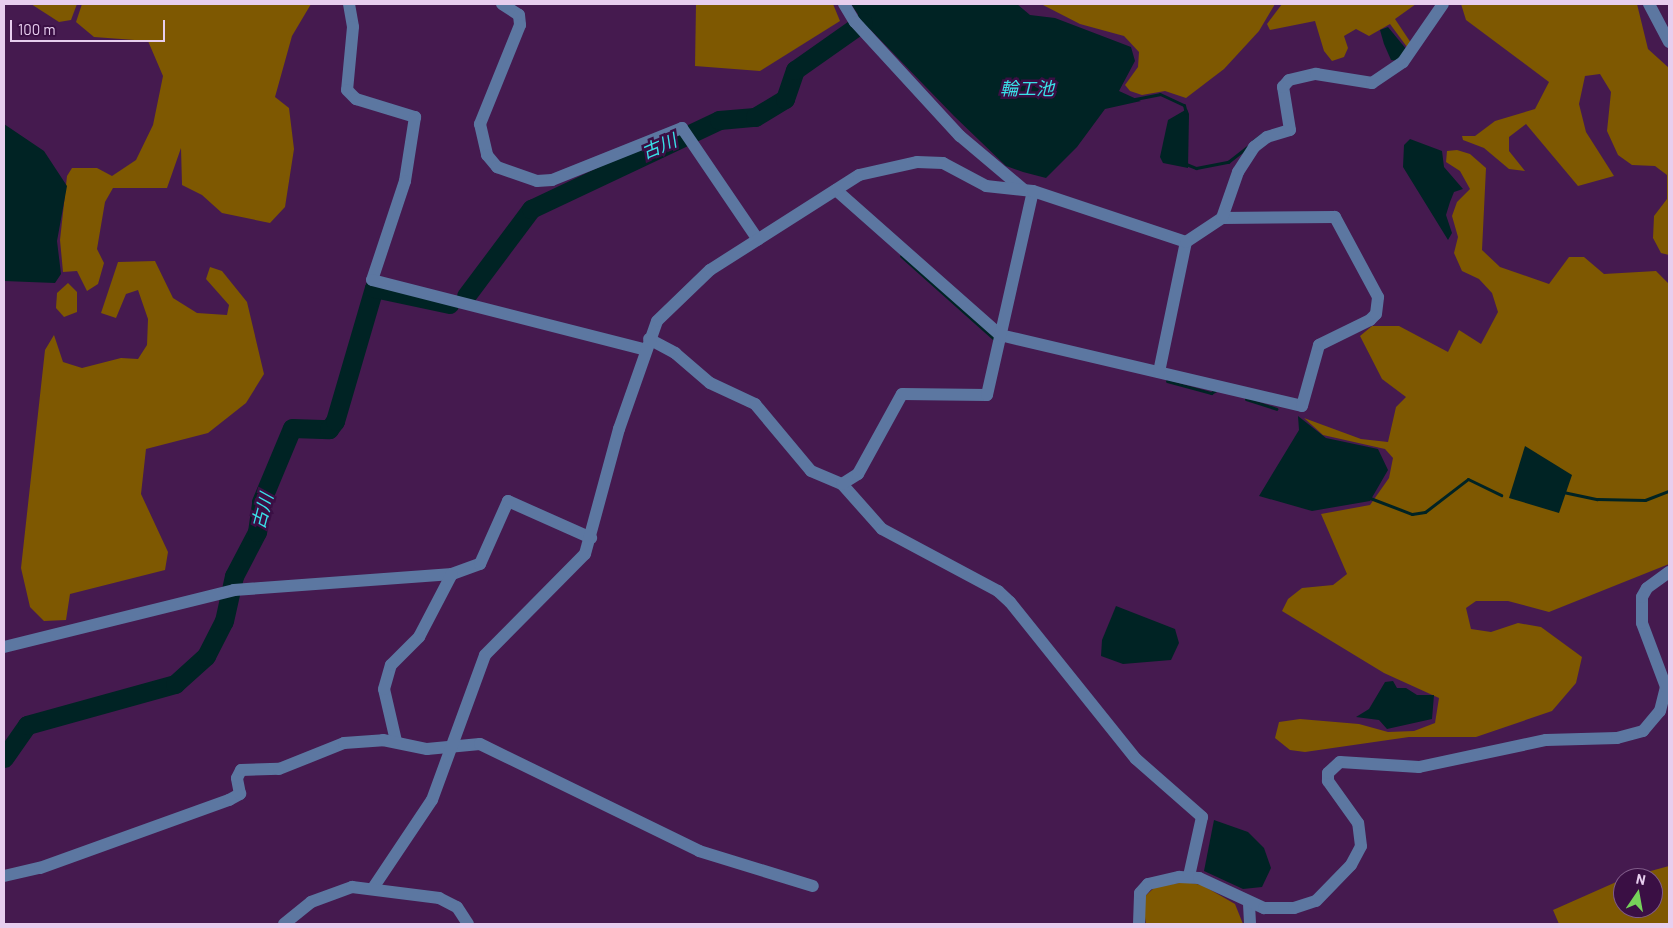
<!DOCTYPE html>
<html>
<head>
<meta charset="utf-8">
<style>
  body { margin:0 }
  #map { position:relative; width:1673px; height:928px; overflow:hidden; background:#451a4f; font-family:Barlow,"Noto Sans JP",sans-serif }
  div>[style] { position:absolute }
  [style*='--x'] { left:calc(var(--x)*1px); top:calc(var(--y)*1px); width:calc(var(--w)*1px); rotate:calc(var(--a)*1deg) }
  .forest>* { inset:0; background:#7e5801 }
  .water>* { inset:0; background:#002324 }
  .stream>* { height:3px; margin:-1.5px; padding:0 1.5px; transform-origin:1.5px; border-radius:1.5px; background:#002324 }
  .river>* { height:19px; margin:-9.5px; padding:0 9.5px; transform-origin:9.5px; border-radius:9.5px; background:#002324 }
  .minor>* { height:12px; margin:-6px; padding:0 6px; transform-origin:6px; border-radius:6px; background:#5c77a1 }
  span { translate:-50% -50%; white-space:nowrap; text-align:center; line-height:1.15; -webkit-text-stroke:5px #3a0f44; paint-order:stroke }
  .water-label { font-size:18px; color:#39e2e8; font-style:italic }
  .frame { position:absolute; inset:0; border:5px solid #e7ceee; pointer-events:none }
  .north { position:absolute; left:1613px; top:868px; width:50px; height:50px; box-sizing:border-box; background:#3a0f44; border:1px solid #7f5b88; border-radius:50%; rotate:12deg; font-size:14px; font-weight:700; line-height:20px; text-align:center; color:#e7ceee }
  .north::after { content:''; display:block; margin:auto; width:18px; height:22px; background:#76d25a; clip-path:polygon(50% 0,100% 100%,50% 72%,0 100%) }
  .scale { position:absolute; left:10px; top:20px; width:155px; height:22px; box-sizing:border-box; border:2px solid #e7ceee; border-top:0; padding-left:6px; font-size:15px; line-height:18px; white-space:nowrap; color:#e7ceee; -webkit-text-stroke:4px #3a0f44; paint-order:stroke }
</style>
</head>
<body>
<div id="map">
  <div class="forest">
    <div style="clip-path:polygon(31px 4px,77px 4px,71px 20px,59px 22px)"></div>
    <div style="clip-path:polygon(82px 4px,311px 4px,292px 36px,275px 97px,289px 108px,294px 149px,285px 207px,270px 223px,222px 213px,202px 195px,182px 185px,181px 148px,167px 188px,113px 188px,105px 202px,97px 249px,104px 263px,98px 284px,87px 291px,77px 271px,63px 272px,60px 240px,67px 176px,72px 168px,97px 168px,112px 176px,136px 160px,153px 125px,163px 76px,148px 41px,94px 37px,76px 22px)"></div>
    <div style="clip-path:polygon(696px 4px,833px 4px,840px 21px,760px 71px,695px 66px)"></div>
    <div style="clip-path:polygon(1041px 4px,1275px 4px,1259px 31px,1224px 69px,1186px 98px,1165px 91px,1142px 95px,1130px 91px,1125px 85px,1138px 67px,1139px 52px,1124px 36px,1080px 24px)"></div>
    <div style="clip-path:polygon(1282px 4px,1416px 4px,1395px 19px,1411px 43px,1407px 47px,1390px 24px,1369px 36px,1356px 29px,1344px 36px,1348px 48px,1344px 57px,1332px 61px,1324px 51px,1315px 21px,1270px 30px,1267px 24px)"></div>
    <div style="clip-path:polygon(1461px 4px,1637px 4px,1648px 49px,1669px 68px,1669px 255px,1661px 253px,1653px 238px,1654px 216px,1667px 199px,1667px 175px,1655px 166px,1632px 165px,1618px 155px,1607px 131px,1611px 92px,1600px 74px,1585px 76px,1579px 104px,1586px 132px,1614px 176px,1578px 186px,1526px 124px,1509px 137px,1509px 151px,1525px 171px,1509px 169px,1484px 148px,1463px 140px,1462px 136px,1475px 136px,1495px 121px,1535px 109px,1549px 82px,1466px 20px)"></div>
    <div style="clip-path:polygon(1457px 150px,1470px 154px,1486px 168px,1482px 250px,1500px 267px,1549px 284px,1569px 257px,1584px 257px,1604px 274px,1656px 271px,1669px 284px,1669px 564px,1549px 612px,1508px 601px,1476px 601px,1466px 608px,1471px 629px,1491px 632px,1518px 623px,1541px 627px,1582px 657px,1576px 683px,1552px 711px,1476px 737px,1409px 737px,1305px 752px,1290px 750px,1275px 738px,1279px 722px,1300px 719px,1359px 724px,1388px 732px,1414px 731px,1435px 723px,1439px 698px,1384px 673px,1282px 611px,1288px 599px,1302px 588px,1333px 585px,1347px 574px,1321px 514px,1370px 505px,1389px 478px,1393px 458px,1385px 449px,1323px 435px,1304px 418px,1361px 439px,1388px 442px,1396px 407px,1406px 397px,1382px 379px,1360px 336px,1372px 326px,1399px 326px,1448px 352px,1459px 330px,1481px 344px,1498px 312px,1492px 293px,1479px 279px,1462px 271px,1454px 253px,1458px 237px,1452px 216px,1457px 202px,1470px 189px,1460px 171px,1446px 162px,1447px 151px)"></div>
    <div style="clip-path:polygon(155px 261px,173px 298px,197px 313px,227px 315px,229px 305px,206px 279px,210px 267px,222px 271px,247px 302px,264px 374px,246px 403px,208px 433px,146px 449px,141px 494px,168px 552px,165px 570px,70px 594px,66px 620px,44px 621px,30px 607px,21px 568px,45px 350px,54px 335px,63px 362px,82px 368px,121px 358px,138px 359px,147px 345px,148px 319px,138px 290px,126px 294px,116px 318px,101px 313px,118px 262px)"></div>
    <div style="clip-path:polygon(68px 283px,77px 292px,77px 312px,64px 317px,56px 308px,57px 293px)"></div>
    <div style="clip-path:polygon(1669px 866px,1669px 924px,1559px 924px,1553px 910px,1623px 879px,1623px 908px,1653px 908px,1653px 878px,1625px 878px)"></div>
    <div style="clip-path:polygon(1185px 882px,1202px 885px,1235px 904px,1243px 924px,1146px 924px,1142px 899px,1155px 887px)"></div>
  </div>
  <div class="water">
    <div style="clip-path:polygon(851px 4px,1017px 4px,1030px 15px,1055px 18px,1131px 47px,1135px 61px,1119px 91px,1141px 101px,1105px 109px,1077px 147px,1046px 178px,1023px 172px,1006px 166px,954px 116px,863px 22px)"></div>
    <div style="clip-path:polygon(1388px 27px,1407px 50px,1399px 61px,1391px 60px,1384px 44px,1380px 30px)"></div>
    <div style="clip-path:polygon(1187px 109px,1189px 114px,1188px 168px,1163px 163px,1160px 157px,1168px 120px)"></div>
    <div style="clip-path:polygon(4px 124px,44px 151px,67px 186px,57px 241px,61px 274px,55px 283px,4px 281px)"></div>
    <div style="clip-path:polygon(1410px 139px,1442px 151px,1444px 167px,1463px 189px,1454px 192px,1450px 202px,1446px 215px,1452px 233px,1448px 240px,1403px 167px,1404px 145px)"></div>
    <div style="clip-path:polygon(1298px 416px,1326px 438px,1378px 449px,1388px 470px,1370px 501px,1312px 511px,1259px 496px,1299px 430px)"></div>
    <div style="clip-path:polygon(1525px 446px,1572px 475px,1559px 513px,1509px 498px)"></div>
    <div style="clip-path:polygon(1116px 606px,1175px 629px,1179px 643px,1171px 660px,1123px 664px,1101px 656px,1102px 640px)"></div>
    <div style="clip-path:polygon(1393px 681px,1397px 688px,1406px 688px,1417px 695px,1434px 695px,1432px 719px,1387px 729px,1379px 720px,1356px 717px,1369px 709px,1385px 682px)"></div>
    <div style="clip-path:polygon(1214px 820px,1248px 832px,1264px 848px,1271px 868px,1262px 887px,1243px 889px,1204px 871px)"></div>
  </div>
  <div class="stream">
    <div style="--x:1135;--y:99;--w:25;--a:-11"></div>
    <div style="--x:1160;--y:94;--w:26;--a:25"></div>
    <div style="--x:1184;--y:105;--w:8;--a:76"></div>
    <div style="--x:1253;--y:141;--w:14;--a:-36"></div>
    <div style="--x:1186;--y:164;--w:11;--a:22"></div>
    <div style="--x:1196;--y:168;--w:33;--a:-11"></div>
    <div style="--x:1228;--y:162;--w:24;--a:-38"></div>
    <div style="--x:901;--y:256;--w:125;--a:41.7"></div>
    <div style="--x:1167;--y:381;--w:46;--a:15.3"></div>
    <div style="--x:1211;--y:393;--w:6;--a:-31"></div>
    <div style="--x:1246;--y:399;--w:32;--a:18"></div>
    <div style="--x:1563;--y:492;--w:35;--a:12"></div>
    <div style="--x:1597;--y:499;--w:48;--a:1.2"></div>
    <div style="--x:1645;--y:500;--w:26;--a:-21"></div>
    <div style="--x:1370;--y:498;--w:45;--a:20.9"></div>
    <div style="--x:1412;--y:514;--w:13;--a:-9"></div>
    <div style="--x:1425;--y:512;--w:54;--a:-37.5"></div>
    <div style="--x:1468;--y:479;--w:37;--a:26"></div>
  </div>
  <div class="river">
    <div style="--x:466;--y:296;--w:109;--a:-53.2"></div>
    <div style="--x:531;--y:209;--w:208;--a:-25.3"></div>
    <div style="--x:719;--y:120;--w:36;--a:-5"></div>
    <div style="--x:755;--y:117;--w:35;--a:-31"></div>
    <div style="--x:785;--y:99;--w:31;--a:-71"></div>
    <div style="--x:795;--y:70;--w:83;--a:-35.2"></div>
    <div style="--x:4;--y:758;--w:40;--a:-55.1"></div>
    <div style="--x:27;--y:725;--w:154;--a:-15.5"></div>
    <div style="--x:175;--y:684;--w:42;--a:-42.1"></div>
    <div style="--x:206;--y:656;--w:39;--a:-63"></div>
    <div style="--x:224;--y:621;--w:46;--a:-77.5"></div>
    <div style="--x:234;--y:576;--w:50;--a:-62.4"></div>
    <div style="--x:257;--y:532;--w:30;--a:-82"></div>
    <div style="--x:261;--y:502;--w:80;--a:-67.3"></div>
    <div style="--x:292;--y:428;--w:37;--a:2"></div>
    <div style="--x:329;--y:429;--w:10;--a:-53"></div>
    <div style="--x:335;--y:421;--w:139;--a:-73.7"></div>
    <div style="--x:374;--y:288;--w:77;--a:12"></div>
  </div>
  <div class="minor">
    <div style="--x:349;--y:4;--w:23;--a:80"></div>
    <div style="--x:353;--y:27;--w:63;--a:95.4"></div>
    <div style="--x:347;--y:90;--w:13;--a:45"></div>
    <div style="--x:356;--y:99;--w:62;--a:17"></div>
    <div style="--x:415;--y:117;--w:65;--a:98.9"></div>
    <div style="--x:405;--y:181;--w:104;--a:108.4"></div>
    <div style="--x:372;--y:280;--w:283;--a:14.3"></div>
    <div style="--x:502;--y:4;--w:20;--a:33"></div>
    <div style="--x:519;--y:15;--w:10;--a:84"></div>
    <div style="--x:520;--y:25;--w:107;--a:112"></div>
    <div style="--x:480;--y:124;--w:32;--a:77"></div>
    <div style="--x:487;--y:155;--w:16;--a:50"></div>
    <div style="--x:497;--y:167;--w:42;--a:19.3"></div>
    <div style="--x:537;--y:181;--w:15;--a:-4"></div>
    <div style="--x:552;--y:180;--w:140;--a:-21.8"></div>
    <div style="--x:682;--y:128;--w:135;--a:55.8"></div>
    <div style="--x:844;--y:4;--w:21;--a:59"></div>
    <div style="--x:855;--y:22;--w:155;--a:47.4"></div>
    <div style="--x:960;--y:136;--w:82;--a:40.1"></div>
    <div style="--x:1649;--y:4;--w:43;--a:62.2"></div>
    <div style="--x:836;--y:190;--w:219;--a:41.5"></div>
    <div style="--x:1000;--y:335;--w:310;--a:13.2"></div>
    <div style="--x:1302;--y:406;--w:63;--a:-74.4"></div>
    <div style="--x:1319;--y:345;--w:57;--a:-26.1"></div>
    <div style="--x:1370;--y:320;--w:8;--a:-45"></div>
    <div style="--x:1376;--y:314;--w:17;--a:-83"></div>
    <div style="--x:1378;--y:297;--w:91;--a:-118.3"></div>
    <div style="--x:1335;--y:217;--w:113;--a:179.5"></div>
    <div style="--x:649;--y:339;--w:30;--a:28"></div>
    <div style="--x:675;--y:353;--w:46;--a:40.6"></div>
    <div style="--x:710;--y:383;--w:50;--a:25"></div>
    <div style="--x:755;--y:404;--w:87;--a:50.1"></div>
    <div style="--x:811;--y:471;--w:34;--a:23"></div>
    <div style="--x:842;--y:484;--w:60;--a:48.4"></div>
    <div style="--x:882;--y:529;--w:132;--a:28.1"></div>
    <div style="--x:998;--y:591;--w:16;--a:43"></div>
    <div style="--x:1010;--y:602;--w:201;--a:51.3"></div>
    <div style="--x:1136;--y:759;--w:88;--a:41.3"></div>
    <div style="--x:1202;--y:817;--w:60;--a:102.4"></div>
    <div style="--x:1159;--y:372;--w:133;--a:-78.3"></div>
    <div style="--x:842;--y:484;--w:19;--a:-32"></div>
    <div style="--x:858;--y:474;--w:91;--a:-61.2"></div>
    <div style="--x:902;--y:394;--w:85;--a:0.7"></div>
    <div style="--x:987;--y:395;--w:209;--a:-77.3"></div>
    <div style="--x:4;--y:647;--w:237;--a:-13.9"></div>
    <div style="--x:234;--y:590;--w:219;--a:-4.2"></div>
    <div style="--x:452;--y:574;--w:30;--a:-20"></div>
    <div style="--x:480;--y:564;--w:69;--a:-66"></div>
    <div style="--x:508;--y:501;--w:91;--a:24"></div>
    <div style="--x:396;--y:741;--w:53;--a:-103"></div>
    <div style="--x:384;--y:689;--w:25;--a:-74"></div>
    <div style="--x:391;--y:665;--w:40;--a:-45"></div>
    <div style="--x:419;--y:637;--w:71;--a:-62.4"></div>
    <div style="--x:4;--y:876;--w:37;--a:-13"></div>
    <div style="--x:40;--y:868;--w:201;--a:-19.8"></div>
    <div style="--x:229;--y:800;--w:13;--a:-29"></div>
    <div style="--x:240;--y:794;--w:16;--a:-101"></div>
    <div style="--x:237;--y:778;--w:9;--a:-63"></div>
    <div style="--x:241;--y:770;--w:38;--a:-2"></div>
    <div style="--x:279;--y:769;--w:70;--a:-21.8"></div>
    <div style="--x:344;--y:743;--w:39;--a:-4"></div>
    <div style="--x:383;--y:740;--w:45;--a:11.6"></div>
    <div style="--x:427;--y:749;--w:53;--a:-5.4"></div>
    <div style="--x:480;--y:744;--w:244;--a:26"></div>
    <div style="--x:699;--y:851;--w:119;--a:17.1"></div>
    <div style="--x:373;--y:888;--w:106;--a:-56.2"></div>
    <div style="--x:432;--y:800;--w:154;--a:-69.9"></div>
    <div style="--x:485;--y:655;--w:142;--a:-45.3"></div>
    <div style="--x:585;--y:554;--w:130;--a:-74.8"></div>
    <div style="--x:619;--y:429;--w:114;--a:-70.6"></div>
    <div style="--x:657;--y:321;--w:74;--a:-43.9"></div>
    <div style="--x:710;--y:270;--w:177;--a:-32.5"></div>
    <div style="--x:859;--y:175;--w:59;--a:-12.6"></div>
    <div style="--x:917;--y:162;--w:26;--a:2"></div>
    <div style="--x:943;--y:163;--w:49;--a:28.1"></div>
    <div style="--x:986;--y:186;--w:47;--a:6.1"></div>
    <div style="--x:1033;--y:191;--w:161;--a:18.4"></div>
    <div style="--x:1186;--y:242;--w:43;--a:-33.7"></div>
    <div style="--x:1222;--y:218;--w:49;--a:-70.8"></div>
    <div style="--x:1238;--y:172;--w:30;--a:-57"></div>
    <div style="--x:1254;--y:147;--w:16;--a:-38"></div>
    <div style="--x:1267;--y:137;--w:24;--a:-17"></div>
    <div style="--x:1290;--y:130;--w:44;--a:-99.2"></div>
    <div style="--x:1283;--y:87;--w:9;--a:-49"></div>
    <div style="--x:1289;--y:80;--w:28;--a:-13"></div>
    <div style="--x:1316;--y:74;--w:57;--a:9.1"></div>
    <div style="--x:1372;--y:83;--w:37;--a:-34"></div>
    <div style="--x:1403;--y:62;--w:70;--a:-55.4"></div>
    <div style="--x:1249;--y:904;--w:20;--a:87"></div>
    <div style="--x:284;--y:924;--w:35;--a:-39"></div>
    <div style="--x:311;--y:902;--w:44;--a:-20.1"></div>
    <div style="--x:352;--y:887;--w:88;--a:7.2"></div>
    <div style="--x:439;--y:898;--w:20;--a:27"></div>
    <div style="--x:457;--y:907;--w:20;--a:57"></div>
    <div style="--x:1139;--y:924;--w:31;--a:-88"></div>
    <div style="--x:1140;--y:893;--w:12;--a:-48"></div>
    <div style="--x:1148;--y:884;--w:32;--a:-13"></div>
    <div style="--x:1179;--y:877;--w:20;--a:3"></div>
    <div style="--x:1199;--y:878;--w:72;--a:24.8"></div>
    <div style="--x:1264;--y:908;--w:30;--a:0"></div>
    <div style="--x:1294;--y:908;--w:23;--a:-18"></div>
    <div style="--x:1316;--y:901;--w:50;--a:-45.8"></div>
    <div style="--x:1351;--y:865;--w:21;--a:-62"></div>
    <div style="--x:1361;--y:846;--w:23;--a:-97"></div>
    <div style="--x:1358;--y:823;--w:52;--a:-125.5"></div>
    <div style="--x:1328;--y:781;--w:8;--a:-90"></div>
    <div style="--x:1328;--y:773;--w:16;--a:-43"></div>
    <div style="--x:1340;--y:762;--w:79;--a:3.6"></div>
    <div style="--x:1419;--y:767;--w:130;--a:-12"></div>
    <div style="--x:1546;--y:740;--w:71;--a:-1.6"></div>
    <div style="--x:1617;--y:738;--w:27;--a:-15"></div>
    <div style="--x:1643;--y:731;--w:26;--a:-50"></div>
    <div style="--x:1660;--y:711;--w:25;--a:-76"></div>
    <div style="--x:1666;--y:687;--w:68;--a:-110.6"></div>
    <div style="--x:1642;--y:623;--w:26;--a:-90"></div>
    <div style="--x:1642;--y:597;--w:10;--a:-61"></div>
    <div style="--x:1647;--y:588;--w:27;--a:-36"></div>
  </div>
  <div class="water-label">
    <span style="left:1027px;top:88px">輪工池</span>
    <span style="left:659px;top:146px;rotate:-23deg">古川</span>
    <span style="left:262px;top:511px;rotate:-75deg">古川</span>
  </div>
  <div class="frame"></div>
  <div class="north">N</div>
  <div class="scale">100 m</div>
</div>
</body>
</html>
